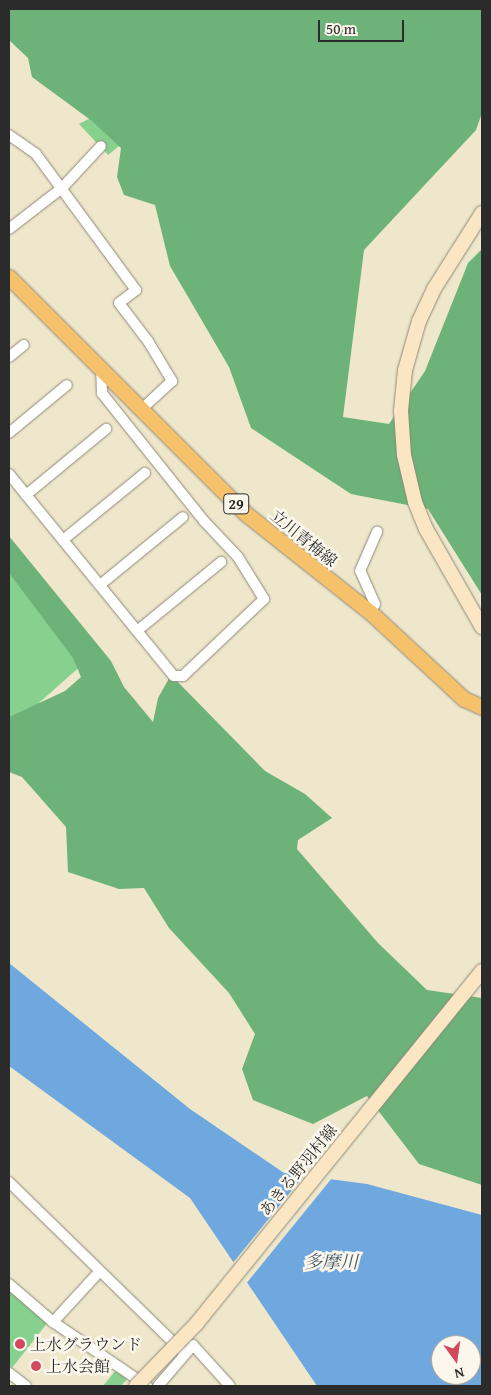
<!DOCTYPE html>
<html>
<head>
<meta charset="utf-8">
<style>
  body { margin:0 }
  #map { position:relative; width:491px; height:1395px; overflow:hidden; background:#efe7cb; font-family:"Gentium Book Plus","Noto Serif JP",serif }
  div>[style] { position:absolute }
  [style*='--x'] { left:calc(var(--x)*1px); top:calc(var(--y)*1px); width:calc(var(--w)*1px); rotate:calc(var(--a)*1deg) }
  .green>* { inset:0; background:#87d18e }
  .forest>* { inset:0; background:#6db379 }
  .water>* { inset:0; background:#6ea8de }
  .pier>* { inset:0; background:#efe7cb }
  .roads { filter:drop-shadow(0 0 1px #8d897b) drop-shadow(0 0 1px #8d897b) }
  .street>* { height:10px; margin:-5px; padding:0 5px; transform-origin:5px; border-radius:5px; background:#fff }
  .secondary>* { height:14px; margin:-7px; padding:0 7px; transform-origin:7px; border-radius:7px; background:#fbe6c4 }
  .primary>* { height:15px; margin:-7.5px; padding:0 7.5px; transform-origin:7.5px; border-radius:7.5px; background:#f5c16b }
  .bridges { filter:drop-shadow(0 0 1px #8d897b) drop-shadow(0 0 1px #8d897b) }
  .secondary-bridge>* { height:14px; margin:-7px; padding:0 7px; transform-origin:7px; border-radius:7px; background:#fbe6c4 }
  .dots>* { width:14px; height:14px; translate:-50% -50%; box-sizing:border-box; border:2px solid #fbf7ec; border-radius:50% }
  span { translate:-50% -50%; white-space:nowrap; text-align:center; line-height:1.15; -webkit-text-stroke:5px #fbf7ec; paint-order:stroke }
  .shield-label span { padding:1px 4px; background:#fbf7ec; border:1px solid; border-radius:4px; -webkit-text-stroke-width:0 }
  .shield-label { font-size:15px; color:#2b2b2b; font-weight:700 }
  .street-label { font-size:16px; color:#2b2b2b }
  .poi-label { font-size:16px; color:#2b2b2b }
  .left { translate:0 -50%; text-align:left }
  .water-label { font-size:18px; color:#42576a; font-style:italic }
  .frame { position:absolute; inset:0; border:10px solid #2b2b2b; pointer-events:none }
  .north { position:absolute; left:431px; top:1335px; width:50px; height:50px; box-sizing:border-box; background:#fbf7ec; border:1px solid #a8a59f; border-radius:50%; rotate:166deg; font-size:14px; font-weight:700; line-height:20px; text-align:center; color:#2b2b2b }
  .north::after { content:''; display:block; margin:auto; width:18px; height:22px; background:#d1495b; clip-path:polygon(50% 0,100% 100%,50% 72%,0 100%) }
  .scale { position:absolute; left:318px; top:20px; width:86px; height:22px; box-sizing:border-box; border:2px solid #2b2b2b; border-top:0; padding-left:6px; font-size:15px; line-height:18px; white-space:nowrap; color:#2b2b2b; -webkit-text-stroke:4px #fbf7ec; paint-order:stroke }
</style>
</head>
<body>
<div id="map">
  <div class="green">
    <div style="clip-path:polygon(100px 113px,124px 142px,108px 155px,79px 124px)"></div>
    <div style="clip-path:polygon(9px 562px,91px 657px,24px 716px,9px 720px)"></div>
    <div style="clip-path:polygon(9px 1289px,48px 1322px,12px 1368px,9px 1365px)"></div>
    <div style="clip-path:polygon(116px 1370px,127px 1379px,121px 1386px,103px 1386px)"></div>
  </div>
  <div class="forest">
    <div style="clip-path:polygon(9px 9px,482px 9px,482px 113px,476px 130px,364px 250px,343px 417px,389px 424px,425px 371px,468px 263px,482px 249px,482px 595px,428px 509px,351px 494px,251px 428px,229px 367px,170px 266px,155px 205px,124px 195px,117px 177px,121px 148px,92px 121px,32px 77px,28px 58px,9px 40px)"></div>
    <div style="clip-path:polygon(9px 536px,111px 661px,124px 687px,153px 722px,158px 698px,171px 675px,265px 771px,305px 794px,332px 818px,298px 840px,297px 849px,378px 943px,427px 990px,482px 998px,482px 1185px,419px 1164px,367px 1096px,313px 1124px,253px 1100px,242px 1069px,255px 1034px,229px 993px,169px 928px,144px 888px,119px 889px,68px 872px,66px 827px,22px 777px,9px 772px,9px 717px,65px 691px,81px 677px,73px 658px,9px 573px)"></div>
  </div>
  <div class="water">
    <div style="clip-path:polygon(evenodd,9px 963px,190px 1109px,284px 1173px,367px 1184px,482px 1215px,482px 1386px,317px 1386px,190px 1198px,9px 1066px,9px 963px,441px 1345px,471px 1345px,471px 1375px,441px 1375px,441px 1345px)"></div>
  </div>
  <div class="pier">
    <div style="clip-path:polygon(305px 1174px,332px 1178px,245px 1285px,232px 1264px)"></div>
  </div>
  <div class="roads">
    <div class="street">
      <div style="--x:9;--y:135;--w:33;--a:35"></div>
      <div style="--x:36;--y:154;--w:169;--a:53.7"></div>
      <div style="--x:136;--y:290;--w:21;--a:143"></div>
      <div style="--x:119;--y:303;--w:48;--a:52.7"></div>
      <div style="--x:148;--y:341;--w:47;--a:59"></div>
      <div style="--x:172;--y:381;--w:41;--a:137"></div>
      <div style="--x:9;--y:229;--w:67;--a:-37.7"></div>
      <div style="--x:62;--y:188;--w:57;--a:-47.1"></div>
      <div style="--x:9;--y:357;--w:19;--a:-39"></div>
      <div style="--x:9;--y:433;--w:75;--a:-39.6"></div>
      <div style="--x:9;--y:474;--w:261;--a:50.8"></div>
      <div style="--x:174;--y:676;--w:9;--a:0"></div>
      <div style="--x:183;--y:676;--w:112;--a:-43.5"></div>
      <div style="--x:264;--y:599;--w:49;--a:-121.8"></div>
      <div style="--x:238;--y:557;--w:50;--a:-133.4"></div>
      <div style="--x:204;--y:521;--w:164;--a:-128.6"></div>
      <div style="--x:102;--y:393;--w:27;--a:-92"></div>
      <div style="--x:26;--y:495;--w:104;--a:-39.5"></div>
      <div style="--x:63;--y:540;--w:106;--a:-39.3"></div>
      <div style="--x:100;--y:585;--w:107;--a:-39.3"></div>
      <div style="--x:370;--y:612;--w:9;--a:-58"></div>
      <div style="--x:375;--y:604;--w:36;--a:-114"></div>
      <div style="--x:360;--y:571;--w:43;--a:-66.4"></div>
      <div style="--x:137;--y:631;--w:109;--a:-39.4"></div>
      <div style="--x:9;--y:1182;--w:246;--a:44.3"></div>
      <div style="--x:99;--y:1272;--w:68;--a:132.6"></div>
      <div style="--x:53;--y:1322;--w:114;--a:34.2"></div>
      <div style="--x:9;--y:1284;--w:58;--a:40.8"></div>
      <div style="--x:9;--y:1373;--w:21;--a:37"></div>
      <div style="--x:158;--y:1386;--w:54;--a:-49.5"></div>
      <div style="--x:193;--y:1345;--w:55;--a:47.9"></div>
    </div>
    <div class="secondary">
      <div style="--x:482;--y:213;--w:90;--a:122.3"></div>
      <div style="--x:434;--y:289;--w:35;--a:115"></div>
      <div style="--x:419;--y:321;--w:51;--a:105.9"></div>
      <div style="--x:405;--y:370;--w:41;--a:95.6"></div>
      <div style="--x:401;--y:411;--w:44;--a:86.1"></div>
      <div style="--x:404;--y:455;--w:48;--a:76.8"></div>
      <div style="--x:415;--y:502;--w:29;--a:68"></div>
      <div style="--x:426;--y:529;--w:113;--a:60.3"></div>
    </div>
    <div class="primary">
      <div style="--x:9;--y:277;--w:334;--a:45"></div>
      <div style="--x:245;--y:513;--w:159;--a:38.4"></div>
      <div style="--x:370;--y:612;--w:128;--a:42.8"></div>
      <div style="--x:464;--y:699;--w:20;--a:24"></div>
    </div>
  </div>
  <div class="bridges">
    <div class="secondary-bridge">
      <div style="--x:136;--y:1386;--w:88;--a:-45.9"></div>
      <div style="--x:197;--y:1323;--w:453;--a:-51"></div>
    </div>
  </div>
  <div class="dots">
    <div style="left:20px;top:1344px;background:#d1495b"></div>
    <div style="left:36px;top:1366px;background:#d1495b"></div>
  </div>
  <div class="shield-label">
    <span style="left:236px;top:504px">29</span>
  </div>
  <div class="street-label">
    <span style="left:304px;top:538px;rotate:39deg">立川青梅線</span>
    <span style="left:298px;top:1170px;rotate:-51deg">あきる野羽村線</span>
  </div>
  <div class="poi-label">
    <span class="left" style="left:30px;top:1344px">上水グラウンド</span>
    <span class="left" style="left:46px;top:1366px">上水会館</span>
  </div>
  <div class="water-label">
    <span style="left:331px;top:1262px">多摩川</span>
  </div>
  <div class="frame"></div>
  <div class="north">N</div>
  <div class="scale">50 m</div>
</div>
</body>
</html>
